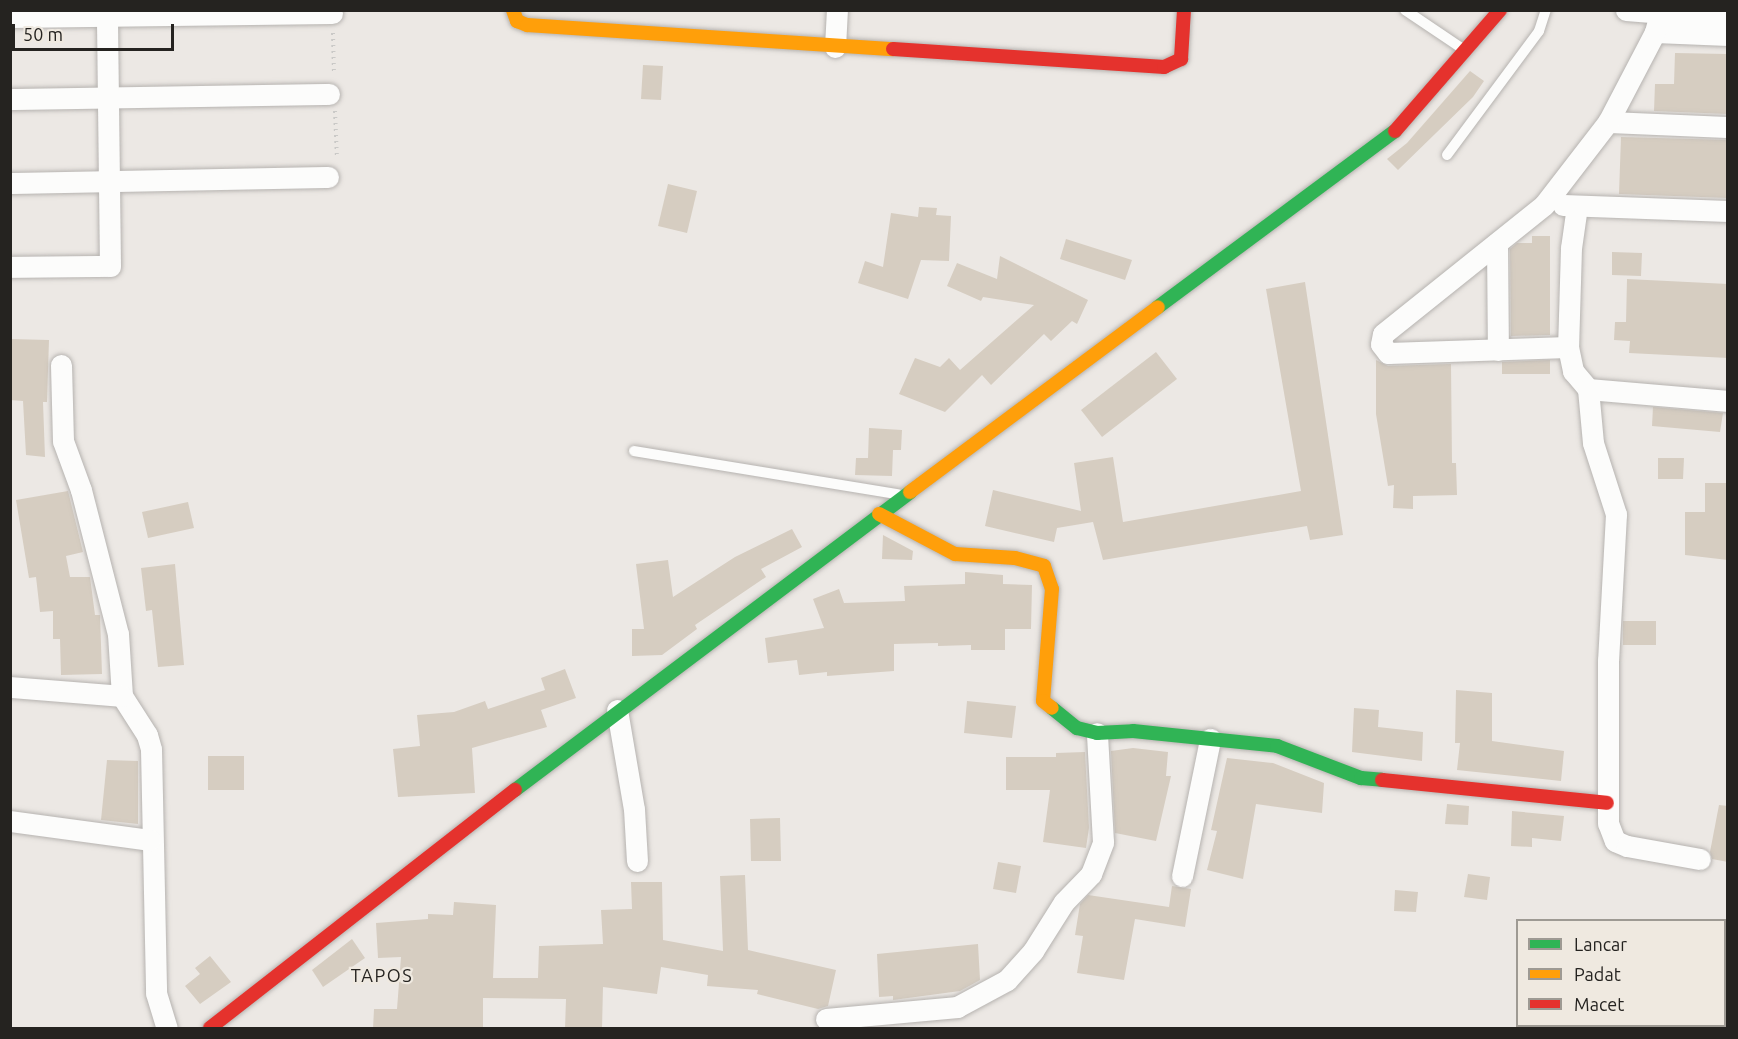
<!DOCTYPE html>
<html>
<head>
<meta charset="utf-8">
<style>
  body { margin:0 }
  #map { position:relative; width:1738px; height:1039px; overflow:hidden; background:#ece8e4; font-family:Ubuntu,sans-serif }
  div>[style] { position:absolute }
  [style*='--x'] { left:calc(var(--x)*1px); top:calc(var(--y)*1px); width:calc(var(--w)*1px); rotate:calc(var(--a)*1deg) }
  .building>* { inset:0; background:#d6cdc1 }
  .path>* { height:4px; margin-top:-2px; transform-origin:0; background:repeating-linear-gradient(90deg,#cac9c7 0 1.5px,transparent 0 6px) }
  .roads { filter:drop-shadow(0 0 2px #b6b3b0) drop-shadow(0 0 2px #b6b3b0) }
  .lane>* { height:10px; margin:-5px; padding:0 5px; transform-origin:5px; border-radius:5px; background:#fcfcfb }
  .street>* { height:21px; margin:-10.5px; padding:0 10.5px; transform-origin:10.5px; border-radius:10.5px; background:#fcfcfb }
  .fast>* { height:14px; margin:-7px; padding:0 7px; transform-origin:7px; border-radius:7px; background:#30b455 }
  .slow>* { height:14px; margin:-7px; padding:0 7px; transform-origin:7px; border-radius:7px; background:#ff9f0a }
  .jam>* { height:14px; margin:-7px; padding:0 7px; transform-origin:7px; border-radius:7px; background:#e5322d }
  span { translate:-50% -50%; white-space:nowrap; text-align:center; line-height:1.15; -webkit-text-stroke:4.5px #efe9e0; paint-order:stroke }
  .quarter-label { font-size:18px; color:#252320; letter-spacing:1.5px }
  .frame { position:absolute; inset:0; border:12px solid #252320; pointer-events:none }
  .legend { position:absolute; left:1516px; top:919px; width:210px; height:108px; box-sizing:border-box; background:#efe9e0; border:2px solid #9e9a93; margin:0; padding:8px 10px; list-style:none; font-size:18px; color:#252320 }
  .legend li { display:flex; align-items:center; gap:12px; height:30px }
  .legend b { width:30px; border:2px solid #9e9a93 }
  .scale { position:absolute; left:12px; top:24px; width:162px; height:27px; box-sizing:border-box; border:3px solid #252320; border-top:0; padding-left:8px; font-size:18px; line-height:21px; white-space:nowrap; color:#252320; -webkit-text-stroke:4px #efe9e0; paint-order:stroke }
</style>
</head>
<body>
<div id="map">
  <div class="building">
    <div style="clip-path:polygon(1675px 53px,1728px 54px,1728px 114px,1654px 111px,1655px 84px,1674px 84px)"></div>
    <div style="clip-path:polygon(643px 65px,663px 66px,661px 100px,641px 99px)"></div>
    <div style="clip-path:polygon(1470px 71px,1484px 81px,1473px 97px,1398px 170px,1387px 159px,1407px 143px)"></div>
    <div style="clip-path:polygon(1621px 137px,1728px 140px,1728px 198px,1619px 194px)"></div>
    <div style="clip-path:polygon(668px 184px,697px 191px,687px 233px,658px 226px)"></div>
    <div style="clip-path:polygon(919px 207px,937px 208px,936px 215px,951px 216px,949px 261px,921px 260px,908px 299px,858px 283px,865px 261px,883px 267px,891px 213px,918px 217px)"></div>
    <div style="clip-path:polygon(1532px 236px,1550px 236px,1550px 335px,1511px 336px,1510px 249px,1517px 243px,1532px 243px)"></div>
    <div style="clip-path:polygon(1066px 239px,1132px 260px,1125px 280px,1060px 259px)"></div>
    <div style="clip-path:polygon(1612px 252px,1642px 253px,1641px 276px,1612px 275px)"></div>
    <div style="clip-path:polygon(1000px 256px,1088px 300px,1077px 324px,1072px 321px,1051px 341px,1044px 334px,991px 385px,982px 375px,945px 412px,899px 394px,915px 358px,940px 367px,949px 358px,960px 370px,1034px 305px,983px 297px,981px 301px,947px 286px,957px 263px,997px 279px)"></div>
    <div style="clip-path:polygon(1627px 279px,1728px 284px,1728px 358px,1629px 353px,1630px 341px,1614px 340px,1615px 322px,1626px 322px)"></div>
    <div style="clip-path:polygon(1305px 282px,1343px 535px,1310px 540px,1307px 526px,1103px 560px,1093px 522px,1057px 528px,1054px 542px,985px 526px,993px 490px,1081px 511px,1074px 463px,1113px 457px,1123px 522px,1301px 491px,1266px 289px)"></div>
    <div style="clip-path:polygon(10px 339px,49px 340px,47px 402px,43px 402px,45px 457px,26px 455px,23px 401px,10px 400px)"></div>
    <div style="clip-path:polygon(1156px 352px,1177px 379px,1102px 437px,1081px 410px)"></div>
    <div style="clip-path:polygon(1376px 360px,1388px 366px,1451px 364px,1452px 463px,1456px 463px,1457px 495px,1413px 496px,1413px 509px,1393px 508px,1394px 485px,1388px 486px,1376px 414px)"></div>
    <div style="clip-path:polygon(1550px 360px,1550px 374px,1502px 374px,1502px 362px)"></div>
    <div style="clip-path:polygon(1653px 407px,1723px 413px,1720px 432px,1652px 426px)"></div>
    <div style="clip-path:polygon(869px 428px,902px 430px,901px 450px,893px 450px,892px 476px,855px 475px,856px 458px,868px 458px)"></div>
    <div style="clip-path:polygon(1658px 458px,1684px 458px,1683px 479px,1658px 479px)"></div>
    <div style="clip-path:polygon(1705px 483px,1728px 483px,1728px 560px,1685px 555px,1685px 512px,1705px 512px)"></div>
    <div style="clip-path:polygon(68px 491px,83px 552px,66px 556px,70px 577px,90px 577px,95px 615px,100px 615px,102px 674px,61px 675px,60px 639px,53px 639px,53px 611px,40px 612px,36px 577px,29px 578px,16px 500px)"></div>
    <div style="clip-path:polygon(188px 502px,194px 528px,148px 538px,142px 512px)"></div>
    <div style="clip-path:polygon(792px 529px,802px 547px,761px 569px,766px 577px,695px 625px,697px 629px,662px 655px,632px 656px,632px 629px,644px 629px,636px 564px,668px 560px,673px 597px,735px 557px)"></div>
    <div style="clip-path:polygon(883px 535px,913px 551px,912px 560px,882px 559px)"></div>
    <div style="clip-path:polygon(175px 564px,184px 665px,158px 667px,152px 610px,146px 611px,141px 568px)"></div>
    <div style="clip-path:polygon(965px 572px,1003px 575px,1003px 584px,1032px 585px,1031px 629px,1005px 629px,1005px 650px,971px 650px,971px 645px,938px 646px,938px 643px,894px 644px,894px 671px,827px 676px,827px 672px,799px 675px,797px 660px,768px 663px,765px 638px,824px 628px,813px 599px,839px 589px,844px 603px,905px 601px,904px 586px,965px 584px)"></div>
    <div style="clip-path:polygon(1623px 621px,1656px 621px,1656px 645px,1623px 645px)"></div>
    <div style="clip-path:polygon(565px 669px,576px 698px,541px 710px,547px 727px,472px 748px,475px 793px,398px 797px,393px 749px,420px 746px,417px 715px,454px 712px,485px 701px,488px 709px,545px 690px,541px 678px)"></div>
    <div style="clip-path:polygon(1456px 690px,1492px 693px,1492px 741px,1564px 751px,1561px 781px,1457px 770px,1460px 743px,1455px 743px)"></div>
    <div style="clip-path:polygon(967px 701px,1016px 706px,1012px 738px,964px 733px)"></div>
    <div style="clip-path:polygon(1354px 708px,1379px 710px,1378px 727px,1423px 732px,1422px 761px,1352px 752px)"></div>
    <div style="clip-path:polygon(1133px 748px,1168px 752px,1166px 776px,1171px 776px,1156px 841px,1115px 833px,1111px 751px)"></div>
    <div style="clip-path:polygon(1085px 752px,1089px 828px,1086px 848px,1043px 842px,1050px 790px,1006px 790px,1006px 757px,1056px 757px,1056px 753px)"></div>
    <div style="clip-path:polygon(208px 756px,244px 756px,244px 790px,208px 790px)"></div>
    <div style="clip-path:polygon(1227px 758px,1273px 763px,1324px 783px,1322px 813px,1256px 804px,1243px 879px,1207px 870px,1217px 831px,1211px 830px)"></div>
    <div style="clip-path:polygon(107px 760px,138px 761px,138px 824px,101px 820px)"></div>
    <div style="clip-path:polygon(1447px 804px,1469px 806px,1468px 825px,1445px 824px)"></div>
    <div style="clip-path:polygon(1719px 805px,1728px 806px,1728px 862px,1712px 859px,1710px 852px)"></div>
    <div style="clip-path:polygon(1512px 811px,1564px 816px,1561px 841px,1532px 838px,1532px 847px,1511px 846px)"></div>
    <div style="clip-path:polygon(780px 818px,781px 861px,751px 861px,750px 819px)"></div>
    <div style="clip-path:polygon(998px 862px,1021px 866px,1016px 893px,993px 889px)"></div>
    <div style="clip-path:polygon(1468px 874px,1490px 877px,1487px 900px,1464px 897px)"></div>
    <div style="clip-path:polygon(745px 875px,748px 950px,836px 970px,828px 1006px,818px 1009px,757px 994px,758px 990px,707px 986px,708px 975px,661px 967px,657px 994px,603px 987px,602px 1029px,565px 1029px,566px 999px,483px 998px,483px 1027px,373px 1029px,374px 1009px,397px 1009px,401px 957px,378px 958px,376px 923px,428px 919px,428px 914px,453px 915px,454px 902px,496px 905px,493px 978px,538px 978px,539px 946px,603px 944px,601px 910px,632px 909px,631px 882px,662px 882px,663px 940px,723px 951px,720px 876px)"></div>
    <div style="clip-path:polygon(1172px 886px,1191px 889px,1185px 927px,1135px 919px,1124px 980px,1077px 973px,1083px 936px,1075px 935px,1080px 904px,1088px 895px,1169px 907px)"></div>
    <div style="clip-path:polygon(1395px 890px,1418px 892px,1416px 912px,1394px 911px)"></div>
    <div style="clip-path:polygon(352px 939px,365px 958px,323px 987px,312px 970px)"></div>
    <div style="clip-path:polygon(978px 944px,980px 980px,960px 991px,893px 1000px,893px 996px,879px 997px,877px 954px)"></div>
    <div style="clip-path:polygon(210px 956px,231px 982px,200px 1004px,185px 986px,200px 974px,195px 968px)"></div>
  </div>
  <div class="path">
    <div style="--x:333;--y:33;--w:41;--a:88.6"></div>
    <div style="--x:335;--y:111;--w:47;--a:87.6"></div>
  </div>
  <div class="roads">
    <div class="lane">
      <div style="--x:1405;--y:10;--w:70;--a:33.9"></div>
      <div style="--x:1447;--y:155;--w:154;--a:-53.4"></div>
      <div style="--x:1539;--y:31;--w:22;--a:-72"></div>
      <div style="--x:634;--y:451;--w:267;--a:9.3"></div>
    </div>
    <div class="street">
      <div style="--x:1626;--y:10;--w:102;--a:4.5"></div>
      <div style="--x:10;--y:17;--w:322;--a:-0.7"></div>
      <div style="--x:1655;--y:32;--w:73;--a:2.4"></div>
      <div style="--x:835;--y:47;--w:37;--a:-87"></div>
      <div style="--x:10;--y:99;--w:319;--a:-0.9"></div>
      <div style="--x:1608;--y:122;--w:120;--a:2.4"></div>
      <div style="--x:10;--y:183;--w:318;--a:-1.1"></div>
      <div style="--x:1563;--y:205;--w:165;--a:2.1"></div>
      <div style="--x:1577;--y:206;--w:42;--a:98.1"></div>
      <div style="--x:1571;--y:248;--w:99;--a:91.7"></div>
      <div style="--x:1568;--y:347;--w:25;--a:78"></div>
      <div style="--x:1573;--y:371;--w:23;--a:50"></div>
      <div style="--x:1588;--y:389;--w:141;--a:4.9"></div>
      <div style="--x:1497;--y:243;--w:107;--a:89.5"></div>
      <div style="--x:10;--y:267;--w:100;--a:-0.6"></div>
      <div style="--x:110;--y:266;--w:256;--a:-90.7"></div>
      <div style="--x:1568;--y:347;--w:180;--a:178.1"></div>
      <div style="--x:1388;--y:353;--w:11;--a:-128"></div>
      <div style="--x:1381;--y:344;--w:10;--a:-79"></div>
      <div style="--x:1383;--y:334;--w:206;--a:-38.7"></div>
      <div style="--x:1544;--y:205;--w:105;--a:-52.4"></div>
      <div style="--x:1608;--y:122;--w:102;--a:-62.4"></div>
      <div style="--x:1655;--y:32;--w:23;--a:-75"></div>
      <div style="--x:61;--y:365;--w:76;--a:88.5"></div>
      <div style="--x:63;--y:441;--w:52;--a:69.8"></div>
      <div style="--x:81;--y:490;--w:149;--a:75.6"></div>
      <div style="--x:118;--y:634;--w:62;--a:86.3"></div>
      <div style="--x:122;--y:696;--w:46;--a:57.3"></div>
      <div style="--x:147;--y:735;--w:15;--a:74"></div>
      <div style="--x:151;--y:749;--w:244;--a:88.8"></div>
      <div style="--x:156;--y:993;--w:37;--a:73"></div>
      <div style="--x:1588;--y:389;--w:54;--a:84.7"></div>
      <div style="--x:1593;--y:443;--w:75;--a:72.1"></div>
      <div style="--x:1616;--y:514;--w:146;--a:93.1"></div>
      <div style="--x:1608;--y:660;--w:163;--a:90"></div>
      <div style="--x:1608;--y:823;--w:19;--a:69"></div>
      <div style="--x:1615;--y:841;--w:13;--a:23"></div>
      <div style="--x:1627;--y:846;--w:74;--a:10.1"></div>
      <div style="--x:10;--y:687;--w:112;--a:4.6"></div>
      <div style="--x:617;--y:710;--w:100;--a:80.3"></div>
      <div style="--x:634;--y:809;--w:52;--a:86.7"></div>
      <div style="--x:10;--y:821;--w:141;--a:7.7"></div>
      <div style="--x:1182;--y:876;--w:140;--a:-78.4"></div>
      <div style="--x:826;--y:1019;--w:132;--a:-5.2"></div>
      <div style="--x:957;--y:1007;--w:57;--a:-28.4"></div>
      <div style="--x:1007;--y:980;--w:39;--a:-48"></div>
      <div style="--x:1033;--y:951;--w:58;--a:-57.7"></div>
      <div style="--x:1064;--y:902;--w:39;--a:-46"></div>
      <div style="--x:1091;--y:874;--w:34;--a:-69"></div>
      <div style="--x:1103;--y:842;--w:109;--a:-93.2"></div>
    </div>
    <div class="fast">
      <div style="--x:1158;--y:307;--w:295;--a:-36.6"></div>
      <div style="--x:1052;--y:708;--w:32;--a:39"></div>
      <div style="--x:1077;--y:728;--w:21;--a:14"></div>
      <div style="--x:1097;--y:733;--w:36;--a:-3"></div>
      <div style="--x:1133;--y:731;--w:145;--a:5.9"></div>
      <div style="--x:1277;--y:746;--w:90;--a:20.9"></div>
      <div style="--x:1361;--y:778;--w:21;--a:5"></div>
      <div style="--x:515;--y:790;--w:495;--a:-37"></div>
    </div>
    <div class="slow">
      <div style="--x:513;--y:10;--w:12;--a:70"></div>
      <div style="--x:517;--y:21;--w:11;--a:22"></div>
      <div style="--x:527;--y:25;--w:367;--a:3.8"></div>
      <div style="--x:910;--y:492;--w:309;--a:-36.7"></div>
      <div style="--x:879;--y:514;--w:86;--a:27.8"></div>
      <div style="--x:955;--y:554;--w:60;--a:3.8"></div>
      <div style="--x:1015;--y:558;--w:30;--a:15"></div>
      <div style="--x:1044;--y:566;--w:24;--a:71"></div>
      <div style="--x:1052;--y:589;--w:112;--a:94.6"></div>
      <div style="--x:1043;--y:701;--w:11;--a:38"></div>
    </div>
    <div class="jam">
      <div style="--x:893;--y:49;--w:272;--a:3.8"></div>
      <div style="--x:1164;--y:67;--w:19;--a:-25"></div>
      <div style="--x:1181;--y:59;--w:49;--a:-86.5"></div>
      <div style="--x:1395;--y:131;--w:160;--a:-49"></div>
      <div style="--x:1382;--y:780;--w:226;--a:5.8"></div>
      <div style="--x:210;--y:1028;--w:387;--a:-38"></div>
    </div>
  </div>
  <div class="quarter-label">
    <span style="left:382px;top:975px">TAPOS</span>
  </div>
  <div class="frame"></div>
  <ul class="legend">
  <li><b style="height:8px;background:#30b455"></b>Lancar</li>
  <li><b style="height:8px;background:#ff9f0a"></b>Padat</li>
  <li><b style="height:8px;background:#e5322d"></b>Macet</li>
  </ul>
  <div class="scale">50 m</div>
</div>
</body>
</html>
